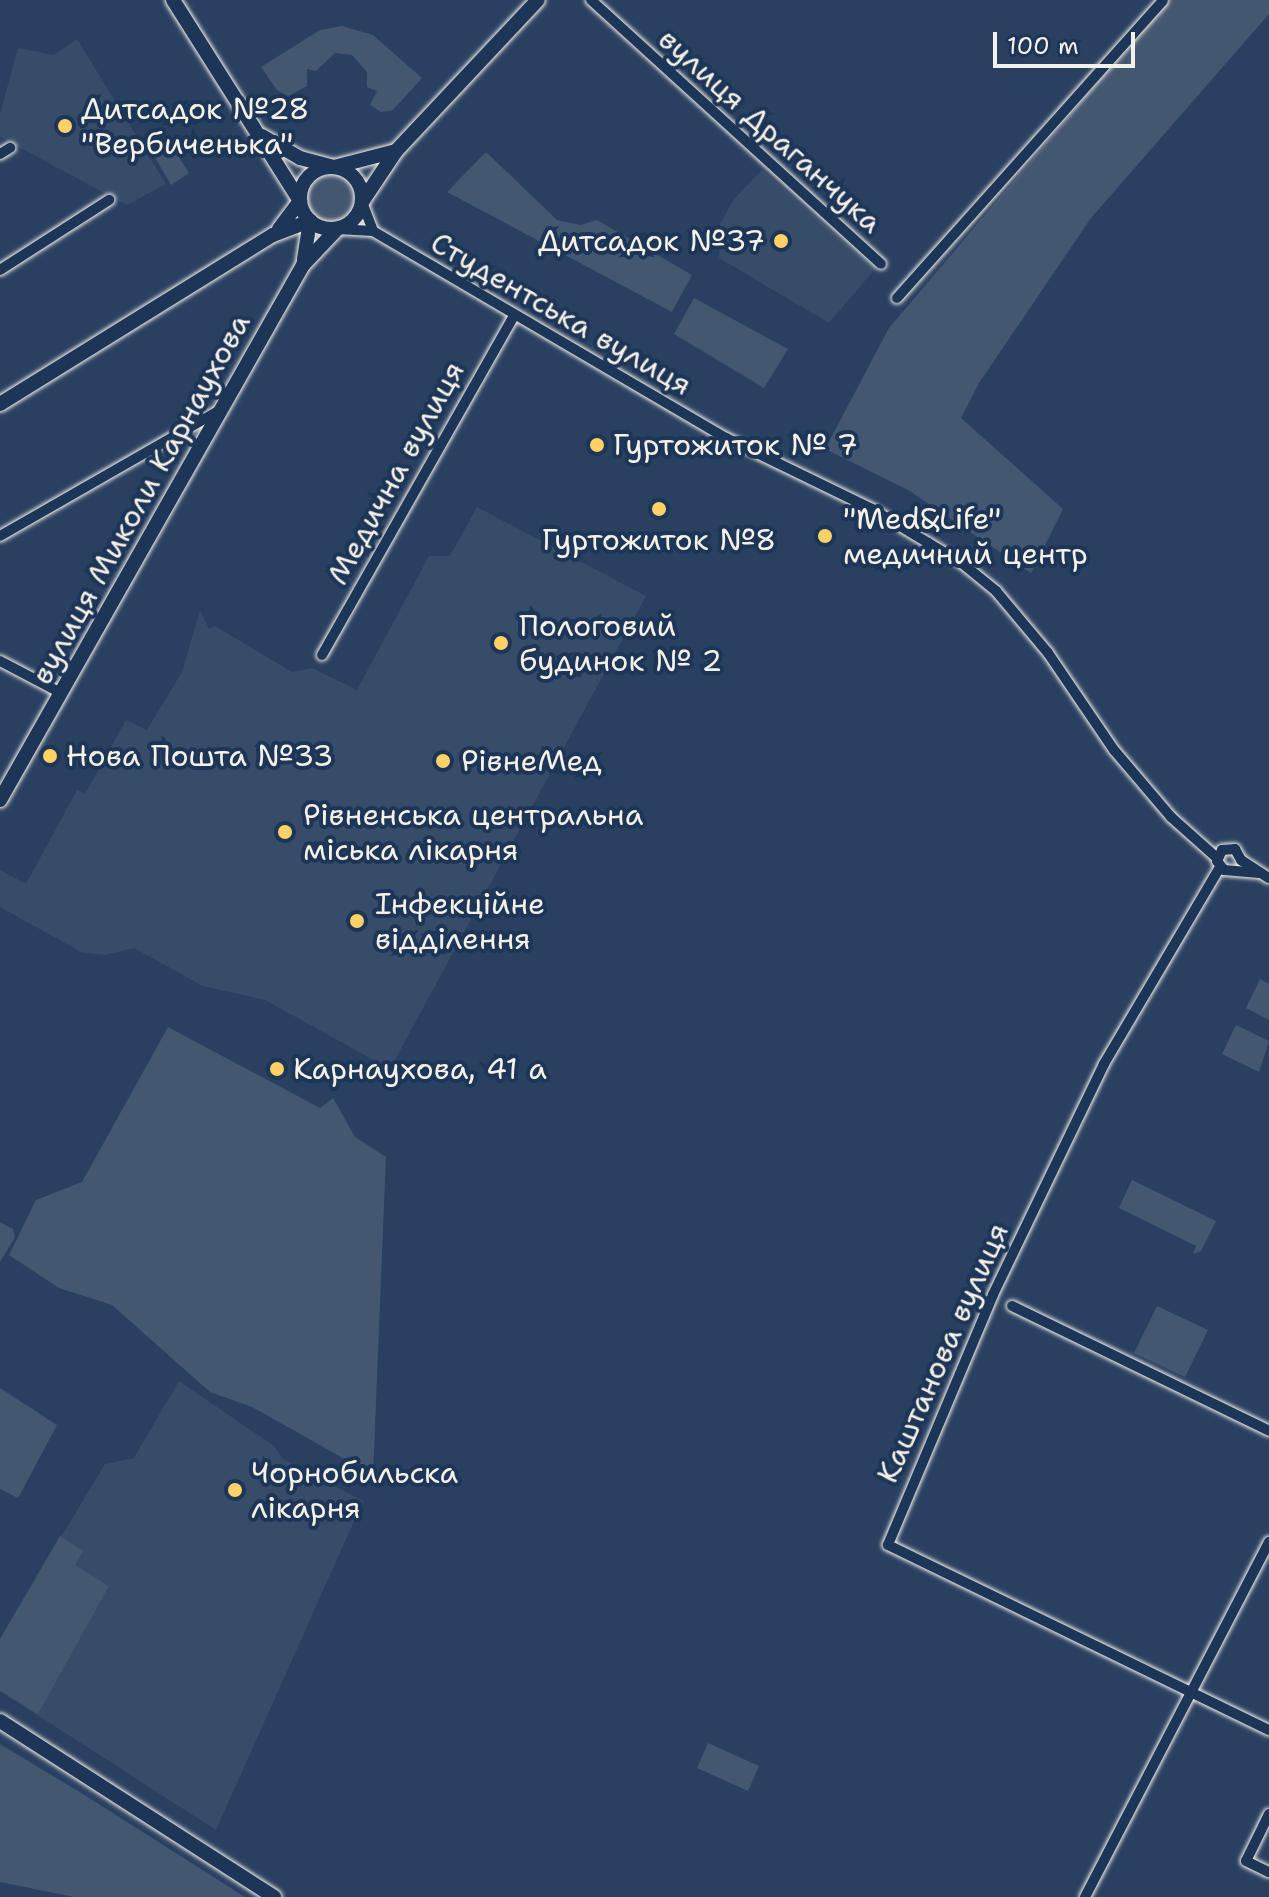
<!DOCTYPE html>
<html>
<head>
<meta charset="utf-8">
<style>
  body { margin:0 }
  #map { position:relative; width:1269px; height:1897px; overflow:hidden; background:#2a4060; font-family:"Shantell Sans",sans-serif }
  div>[style] { position:absolute }
  [style*='--x'] { left:calc(var(--x)*1px); top:calc(var(--y)*1px); width:calc(var(--w)*1px); rotate:calc(var(--a)*1deg) }
  .built>* { inset:0; background:#374c69 }
  .green>* { inset:0; background:#445771 }
  .round { border-radius:50% }
  .roads { filter:drop-shadow(0 0 2px #f4f1e8) drop-shadow(0 0 2px #f4f1e8) }
  .minor>* { height:10px; margin:-5px; padding:0 5px; transform-origin:5px; border-radius:5px; background:#1d3557 }
  .secondary>* { height:14px; margin:-7px; padding:0 7px; transform-origin:7px; border-radius:7px; background:#1d3557 }
  .secondary>.ring { margin:-7px; padding:0; box-sizing:content-box; background:none; border:14px solid #1d3557; border-radius:50% }
  .dots>* { width:22px; height:22px; translate:-50% -50%; box-sizing:border-box; border:4px solid #1d3557; border-radius:50% }
  span { translate:-50% -50%; white-space:nowrap; text-align:center; line-height:1.15; -webkit-text-stroke:8px #1d3557; paint-order:stroke }
  .poi-label { font-size:30px; color:#f4f1e8 }
  .left { translate:0 -50%; text-align:left }
  .right { translate:-100% -50%; text-align:right }
  .street-label { font-size:30px; color:#f4f1e8 }
  .scale { position:absolute; left:993px; top:32px; width:142px; height:36px; box-sizing:border-box; border:4px solid #f4f1e8; border-top:0; padding-left:10px; font-size:24px; line-height:28px; white-space:nowrap; color:#f4f1e8; -webkit-text-stroke:6px #1d3557; paint-order:stroke }
</style>
</head>
<body>
<div id="map">
  <div class="built">
    <div style="clip-path:polygon(77px 39px,166px 184px,127px 205px,0 137px,0 114px,18px 48px,54px 55px)"></div>
    <div style="clip-path:polygon(762px 170px,875px 269px,829px 323px,719px 258px,720px 224px,734px 199px)"></div>
    <div style="clip-path:polygon(477px 507px,646px 596px,390px 1069px,265px 1000px,203px 986px,134px 948px,105px 955px,81px 952px,0 907px,0 870px,26px 884px,77px 790px,85px 794px,126px 720px,147px 730px,182px 672px,200px 611px,209px 629px,215px 626px,292px 672px,312px 668px,357px 690px,429px 556px,450px 556px)"></div>
    <div style="clip-path:polygon(179px 1381px,274px 1446px,283px 1459px,363px 1501px,216px 1830px,0 1691px,0 1639px,105px 1464px,134px 1458px)"></div>
  </div>
  <div class="green">
    <div style="clip-path:polygon(1168px 0,1269px 0,1269px 14px,1091px 218px,979px 383px,961px 418px,1063px 509px,1031px 573px,908px 490px,825px 449px,889px 328px)"></div>
    <div style="clip-path:polygon(342px 26px,373px 35px,422px 78px,393px 110px,381px 112px,370px 105px,377px 91px,367px 87px,367px 72px,352px 55px,335px 53px,316px 71px,307px 69px,307px 86px,288px 96px,277px 90px,261px 67px,320px 30px)"></div>
    <div style="clip-path:polygon(171px 145px,189px 173px,171px 185px,154px 156px)"></div>
    <div style="clip-path:polygon(486px 152px,557px 220px,581px 225px,597px 220px,692px 275px,672px 312px,447px 192px)"></div>
    <div class="round" style="left:306px;top:173px;width:50px;height:50px"></div>
    <div style="clip-path:polygon(694px 298px,788px 349px,764px 388px,674px 334px)"></div>
    <div style="clip-path:polygon(1260px 979px,1269px 984px,1269px 1020px,1246px 1008px)"></div>
    <div style="clip-path:polygon(1236px 1025px,1269px 1041px,1259px 1072px,1222px 1054px)"></div>
    <div style="clip-path:polygon(168px 1027px,320px 1108px,333px 1098px,355px 1137px,386px 1157px,373px 1475px,252px 1407px,210px 1392px,112px 1305px,59px 1288px,9px 1255px,36px 1200px,82px 1182px)"></div>
    <div style="clip-path:polygon(1132px 1180px,1216px 1221px,1201px 1251px,1193px 1254px,1196px 1246px,1119px 1208px)"></div>
    <div style="clip-path:polygon(0 1222px,13px 1229px,15px 1237px,0 1262px)"></div>
    <div style="clip-path:polygon(1157px 1306px,1208px 1330px,1185px 1377px,1134px 1353px)"></div>
    <div style="clip-path:polygon(0 1388px,57px 1425px,18px 1498px,0 1489px)"></div>
    <div style="clip-path:polygon(60px 1536px,83px 1551px,75px 1565px,109px 1586px,38px 1714px,0 1691px,0 1639px)"></div>
    <div style="clip-path:polygon(708px 1743px,759px 1766px,748px 1791px,697px 1768px)"></div>
    <div style="clip-path:polygon(0 1744px,83px 1794px,245px 1897px,74px 1897px,0 1882px)"></div>
  </div>
  <div class="roads">
    <div class="minor">
      <div style="--x:591;--y:0;--w:392;--a:42.3"></div>
      <div style="--x:0;--y:154;--w:12;--a:-31"></div>
      <div style="--x:362;--y:202;--w:31;--a:69"></div>
      <div style="--x:337;--y:229;--w:36;--a:3"></div>
      <div style="--x:373;--y:231;--w:409;--a:30.4"></div>
      <div style="--x:726;--y:438;--w:162;--a:25.9"></div>
      <div style="--x:872;--y:509;--w:106;--a:31.1"></div>
      <div style="--x:963;--y:564;--w:43;--a:39.3"></div>
      <div style="--x:996;--y:591;--w:81;--a:50"></div>
      <div style="--x:1048;--y:653;--w:117;--a:55.8"></div>
      <div style="--x:1114;--y:750;--w:88;--a:49.6"></div>
      <div style="--x:1171;--y:817;--w:62;--a:41.7"></div>
      <div style="--x:0;--y:270;--w:130;--a:-32.7"></div>
      <div style="--x:897;--y:298;--w:399;--a:-48.2"></div>
      <div style="--x:0;--y:536;--w:254;--a:-29.8"></div>
      <div style="--x:322;--y:655;--w:390;--a:-60.5"></div>
      <div style="--x:0;--y:661;--w:69;--a:27.7"></div>
      <div style="--x:1222;--y:850;--w:12;--a:114"></div>
      <div style="--x:1217;--y:861;--w:11;--a:52"></div>
      <div style="--x:1224;--y:870;--w:35;--a:5"></div>
      <div style="--x:1222;--y:850;--w:13;--a:-4"></div>
      <div style="--x:1235;--y:849;--w:13;--a:61"></div>
      <div style="--x:1241;--y:860;--w:33;--a:33"></div>
      <div style="--x:1220;--y:867;--w:229;--a:120.5"></div>
      <div style="--x:1104;--y:1064;--w:256;--a:115.7"></div>
      <div style="--x:993;--y:1295;--w:271;--a:112.8"></div>
      <div style="--x:888;--y:1545;--w:424;--a:25.9"></div>
      <div style="--x:1012;--y:1306;--w:286;--a:25.9"></div>
      <div style="--x:1269;--y:1814;--w:52;--a:116.1"></div>
      <div style="--x:1246;--y:1861;--w:25;--a:26"></div>
      <div style="--x:1085;--y:1897;--w:400;--a:-62.6"></div>
    </div>
    <div class="secondary">
      <div style="--x:173;--y:0;--w:238;--a:57.7"></div>
      <div style="--x:300;--y:201;--w:35;--a:127"></div>
      <div style="--x:262;--y:136;--w:44;--a:30.1"></div>
      <div style="--x:300;--y:158;--w:35;--a:15"></div>
      <div style="--x:334;--y:167;--w:64;--a:-14.5"></div>
      <div class="ring" style="left:300px;top:167px;width:48px;height:48px"></div>
      <div style="--x:362;--y:202;--w:61;--a:-56.3"></div>
      <div style="--x:396;--y:151;--w:207;--a:-46.8"></div>
      <div style="--x:0;--y:404;--w:321;--a:-31.8"></div>
      <div style="--x:273;--y:235;--w:40;--a:-21"></div>
      <div style="--x:310;--y:221;--w:39;--a:99"></div>
      <div style="--x:0;--y:800;--w:615;--a:-60.47"></div>
      <div style="--x:303;--y:265;--w:50;--a:-46.6"></div>
      <div style="--x:0;--y:1721;--w:326;--a:32.7"></div>
    </div>
  </div>
  <div class="dots">
    <div style="left:65px;top:126px;background:#ffd166"></div>
    <div style="left:781px;top:241px;background:#ffd166"></div>
    <div style="left:597px;top:445px;background:#ffd166"></div>
    <div style="left:659px;top:509px;background:#ffd166"></div>
    <div style="left:825px;top:536px;background:#ffd166"></div>
    <div style="left:501px;top:643px;background:#ffd166"></div>
    <div style="left:50px;top:756px;background:#ffd166"></div>
    <div style="left:443px;top:761px;background:#ffd166"></div>
    <div style="left:285px;top:832px;background:#ffd166"></div>
    <div style="left:357px;top:921px;background:#ffd166"></div>
    <div style="left:277px;top:1069px;background:#ffd166"></div>
    <div style="left:235px;top:1490px;background:#ffd166"></div>
  </div>
  <div class="poi-label">
    <span class="left" style="left:81px;top:126px">Дитсадок №28<br>"Вербиченька"</span>
    <span class="right" style="left:765px;top:241px">Дитсадок №37</span>
    <span class="left" style="left:613px;top:445px">Гуртожиток № 7</span>
    <span class="left" style="left:843px;top:536px">"Med&amp;Life"<br>медичний центр</span>
    <span style="left:659px;top:540px">Гуртожиток №8</span>
    <span class="left" style="left:519px;top:643px">Пологовий<br>будинок № 2</span>
    <span class="left" style="left:66px;top:756px">Нова Пошта №33</span>
    <span class="left" style="left:461px;top:761px">РівнеМед</span>
    <span class="left" style="left:303px;top:832px">Рівненська центральна<br>міська лікарня</span>
    <span class="left" style="left:375px;top:921px">Інфекційне<br>відділення</span>
    <span class="left" style="left:293px;top:1069px">Карнаухова, 41 а</span>
    <span class="left" style="left:251px;top:1490px">Чорнобильска<br>лікарня</span>
  </div>
  <div class="street-label">
    <span style="left:770px;top:131px;rotate:42deg">вулиця Драганчука</span>
    <span style="left:561px;top:314px;rotate:30deg">Студентська вулиця</span>
    <span style="left:396px;top:473px;rotate:-61deg">Медична вулиця</span>
    <span style="left:141px;top:499px;rotate:-61deg">вулиця Миколи Карнаухова</span>
    <span style="left:943px;top:1353px;rotate:-66deg">Каштанова вулиця</span>
  </div>
  <div class="scale">100 m</div>
</div>
</body>
</html>
